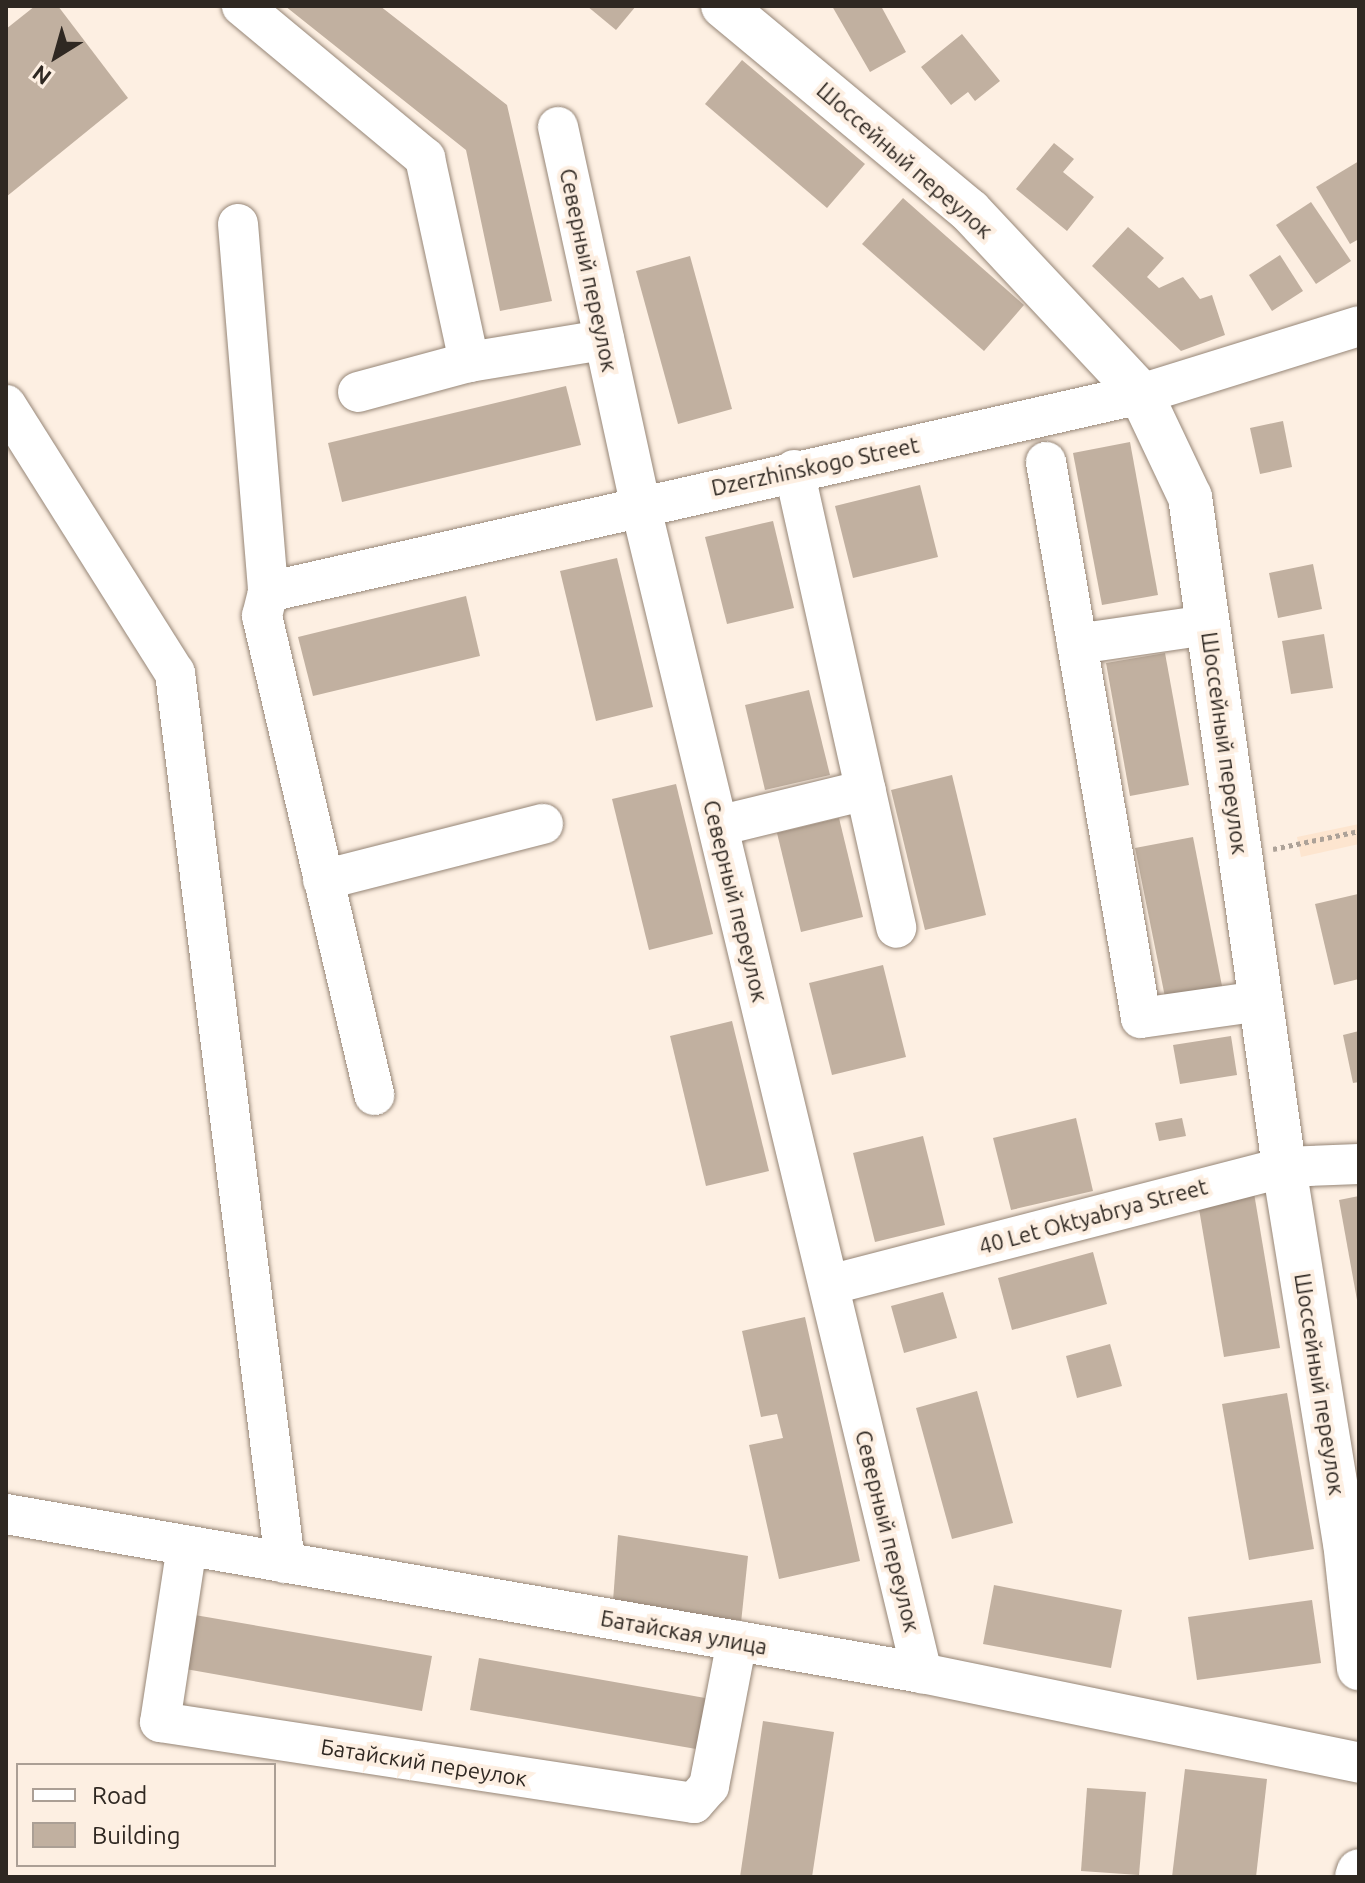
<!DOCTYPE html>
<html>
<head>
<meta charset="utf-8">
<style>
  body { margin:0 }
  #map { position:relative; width:1365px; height:1883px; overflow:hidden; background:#fdefe2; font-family:Ubuntu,sans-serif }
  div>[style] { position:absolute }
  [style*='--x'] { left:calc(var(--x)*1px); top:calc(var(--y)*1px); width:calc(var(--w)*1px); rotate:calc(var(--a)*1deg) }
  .built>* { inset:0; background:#fde5cf }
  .building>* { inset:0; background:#c1b0a0 }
  .path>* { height:5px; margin-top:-2.5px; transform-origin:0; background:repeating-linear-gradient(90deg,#ada298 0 4px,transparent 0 8px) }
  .roads { filter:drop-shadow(0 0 2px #968677) drop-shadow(0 0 2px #968677) }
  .minor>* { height:40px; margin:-20px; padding:0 20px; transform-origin:20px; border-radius:20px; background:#fff }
  .major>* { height:44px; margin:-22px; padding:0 22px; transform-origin:22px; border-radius:22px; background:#fff }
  span { translate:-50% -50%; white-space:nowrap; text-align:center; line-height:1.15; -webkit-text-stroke:8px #fdefe2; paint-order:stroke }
  .street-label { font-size:22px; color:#2f2822 }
  .frame { position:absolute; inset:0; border:8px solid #2f2822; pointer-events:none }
  .legend { position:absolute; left:16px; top:1763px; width:260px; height:104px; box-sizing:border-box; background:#fdefe2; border:2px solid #ab9f95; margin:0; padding:10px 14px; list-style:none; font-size:24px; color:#2f2822 }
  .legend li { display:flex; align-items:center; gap:16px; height:40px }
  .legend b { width:40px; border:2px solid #ab9f95 }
  .north { position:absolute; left:16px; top:16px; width:80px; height:80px; -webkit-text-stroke:6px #fdefe2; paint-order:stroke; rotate:217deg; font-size:22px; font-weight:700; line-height:32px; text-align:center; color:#2f2822 }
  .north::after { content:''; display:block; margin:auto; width:28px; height:36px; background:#2f2822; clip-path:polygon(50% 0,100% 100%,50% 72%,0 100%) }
</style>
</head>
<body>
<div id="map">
  <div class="built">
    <div style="clip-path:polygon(1359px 824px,1359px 844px,1301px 857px,1297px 837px)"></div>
  </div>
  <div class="building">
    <div style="clip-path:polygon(35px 6px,58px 6px,128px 98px,6px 197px,6px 29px)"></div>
    <div style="clip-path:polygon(285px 6px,380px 6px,507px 105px,552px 301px,500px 311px,466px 150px)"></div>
    <div style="clip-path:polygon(587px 6px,636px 6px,616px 30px)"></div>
    <div style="clip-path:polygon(832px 6px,881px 6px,906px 52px,870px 72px)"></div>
    <div style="clip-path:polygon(962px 34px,1000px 81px,975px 101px,968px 92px,951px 105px,921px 67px)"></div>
    <div style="clip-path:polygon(742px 60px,865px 164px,827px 208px,705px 104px)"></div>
    <div style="clip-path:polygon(1054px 143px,1074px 159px,1063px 172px,1094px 197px,1067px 231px,1016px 189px)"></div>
    <div style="clip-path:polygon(1359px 161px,1359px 239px,1350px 244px,1316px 187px)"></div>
    <div style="clip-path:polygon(903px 198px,1024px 305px,984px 351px,862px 244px)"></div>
    <div style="clip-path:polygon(1311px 202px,1351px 261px,1316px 284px,1276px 225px)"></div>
    <div style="clip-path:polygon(1128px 227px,1164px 258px,1147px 277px,1159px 288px,1183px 277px,1200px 299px,1212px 295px,1225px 335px,1181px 351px,1092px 266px)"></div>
    <div style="clip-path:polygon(1280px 255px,1303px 291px,1272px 311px,1249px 275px)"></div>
    <div style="clip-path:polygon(690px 256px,732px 409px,678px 424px,636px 271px)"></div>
    <div style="clip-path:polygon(566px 386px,581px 445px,342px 502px,328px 443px)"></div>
    <div style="clip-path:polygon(1283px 421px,1292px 467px,1260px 474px,1250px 428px)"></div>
    <div style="clip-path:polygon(1130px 442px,1158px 595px,1102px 605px,1073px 453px)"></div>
    <div style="clip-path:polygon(920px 485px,938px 557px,853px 578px,835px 506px)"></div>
    <div style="clip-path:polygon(773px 521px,794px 608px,727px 624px,705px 537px)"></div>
    <div style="clip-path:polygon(617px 558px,653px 707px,596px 721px,560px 571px)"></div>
    <div style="clip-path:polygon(1313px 564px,1322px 609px,1278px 618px,1269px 573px)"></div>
    <div style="clip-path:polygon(466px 596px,480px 656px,313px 696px,298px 637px)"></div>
    <div style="clip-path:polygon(1324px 634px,1333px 688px,1291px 694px,1282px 641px)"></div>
    <div style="clip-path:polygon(1165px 653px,1189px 785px,1130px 796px,1106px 663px)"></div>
    <div style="clip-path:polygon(809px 690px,830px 775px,765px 790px,745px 705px)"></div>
    <div style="clip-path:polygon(952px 775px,986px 915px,925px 930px,891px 790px)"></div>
    <div style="clip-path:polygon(676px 784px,713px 934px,649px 950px,612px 799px)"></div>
    <div style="clip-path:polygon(839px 818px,863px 917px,801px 932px,777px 833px)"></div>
    <div style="clip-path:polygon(1193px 837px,1222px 986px,1165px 997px,1135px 848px)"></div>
    <div style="clip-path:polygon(1358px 894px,1359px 979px,1334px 985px,1315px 904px)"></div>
    <div style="clip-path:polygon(883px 965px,906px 1057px,832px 1075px,809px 983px)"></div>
    <div style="clip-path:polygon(732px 1021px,769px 1171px,706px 1186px,670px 1036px)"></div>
    <div style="clip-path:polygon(1359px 1031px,1359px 1082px,1353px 1083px,1343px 1035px)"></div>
    <div style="clip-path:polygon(1231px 1036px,1237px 1075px,1180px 1084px,1173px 1045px)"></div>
    <div style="clip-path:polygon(1076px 1118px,1093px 1191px,1011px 1210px,993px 1138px)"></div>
    <div style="clip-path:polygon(1182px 1118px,1186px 1136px,1159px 1141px,1155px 1123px)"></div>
    <div style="clip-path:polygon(923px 1136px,945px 1225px,875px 1242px,853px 1153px)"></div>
    <div style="clip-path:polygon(1254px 1193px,1280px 1348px,1224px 1357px,1198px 1203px)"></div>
    <div style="clip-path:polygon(1359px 1196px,1359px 1300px,1357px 1300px,1339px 1200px)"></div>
    <div style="clip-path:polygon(1093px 1252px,1107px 1304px,1012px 1330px,998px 1278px)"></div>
    <div style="clip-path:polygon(943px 1292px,957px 1338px,904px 1353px,891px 1306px)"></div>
    <div style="clip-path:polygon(805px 1317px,860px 1561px,779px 1579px,749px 1445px,783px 1438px,777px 1414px,761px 1417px,742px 1331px)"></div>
    <div style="clip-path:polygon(1110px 1344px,1122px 1386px,1077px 1398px,1066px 1356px)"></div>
    <div style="clip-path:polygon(977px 1391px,1013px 1523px,952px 1539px,916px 1408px)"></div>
    <div style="clip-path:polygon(1287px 1393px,1314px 1549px,1249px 1560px,1222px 1404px)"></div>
    <div style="clip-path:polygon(618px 1535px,748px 1556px,741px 1623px,613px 1601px)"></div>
    <div style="clip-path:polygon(994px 1585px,1122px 1610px,1111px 1668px,983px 1644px)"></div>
    <div style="clip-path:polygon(1312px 1600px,1321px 1663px,1197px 1680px,1188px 1617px)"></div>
    <div style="clip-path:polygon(189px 1614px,432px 1656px,422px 1711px,180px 1668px)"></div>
    <div style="clip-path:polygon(479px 1658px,711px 1699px,702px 1750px,470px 1710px)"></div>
    <div style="clip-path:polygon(763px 1721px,834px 1732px,812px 1877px,740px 1877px)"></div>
    <div style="clip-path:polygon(1185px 1769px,1267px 1779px,1256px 1877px,1172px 1877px)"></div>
    <div style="clip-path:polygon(1087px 1788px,1146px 1792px,1139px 1875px,1081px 1871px)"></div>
  </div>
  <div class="path">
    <div style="--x:1273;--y:849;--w:88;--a:-11.8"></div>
  </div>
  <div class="roads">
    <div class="minor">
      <div style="--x:242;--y:6;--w:238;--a:39.7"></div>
      <div style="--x:425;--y:158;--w:209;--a:77.8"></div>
      <div style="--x:469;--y:362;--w:137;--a:-9.3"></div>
      <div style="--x:558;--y:127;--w:386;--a:77.7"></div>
      <div style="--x:640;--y:504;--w:1203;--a:76.44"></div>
      <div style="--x:238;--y:224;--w:369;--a:85.3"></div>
      <div style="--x:268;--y:592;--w:25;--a:104"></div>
      <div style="--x:262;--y:616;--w:492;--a:76.8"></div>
      <div style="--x:358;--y:392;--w:115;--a:-15.1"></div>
      <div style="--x:6;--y:405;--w:317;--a:57.8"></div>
      <div style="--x:175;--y:673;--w:897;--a:82.95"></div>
      <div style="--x:1046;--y:462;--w:564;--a:80.3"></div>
      <div style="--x:1141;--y:1018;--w:121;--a:-8.1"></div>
      <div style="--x:794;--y:470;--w:469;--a:77.4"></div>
      <div style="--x:268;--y:592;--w:895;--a:-12.78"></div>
      <div style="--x:1141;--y:394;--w:228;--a:-17.3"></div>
      <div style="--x:1077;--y:644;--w:132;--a:-8.3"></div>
      <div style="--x:718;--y:826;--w:152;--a:-13.7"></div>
      <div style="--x:323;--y:880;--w:227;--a:-14.3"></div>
      <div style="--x:829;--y:1285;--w:470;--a:-14.5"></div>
      <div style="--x:1284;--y:1167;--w:75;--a:-2.3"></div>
      <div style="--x:6;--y:1514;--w:930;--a:9.85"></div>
      <div style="--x:922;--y:1673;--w:446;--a:11.6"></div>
      <div style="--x:187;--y:1546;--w:178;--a:98.7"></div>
      <div style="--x:160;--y:1722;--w:540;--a:8.63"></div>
      <div style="--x:694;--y:1803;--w:23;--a:-49"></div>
      <div style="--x:709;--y:1786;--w:148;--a:-79.1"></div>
    </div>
    <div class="major">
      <div style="--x:723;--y:6;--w:321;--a:39.7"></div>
      <div style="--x:970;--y:211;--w:250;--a:46.9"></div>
      <div style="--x:1141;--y:394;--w:114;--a:64.6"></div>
      <div style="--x:1190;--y:497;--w:677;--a:82.01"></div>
      <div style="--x:1284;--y:1167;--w:380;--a:80.8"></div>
      <div style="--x:1345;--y:1542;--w:127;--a:83.7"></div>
      <div style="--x:1357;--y:1877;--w:6;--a:-72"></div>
    </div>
  </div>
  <div class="street-label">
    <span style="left:905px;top:160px;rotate:41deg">Шоссейный переулок</span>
    <span style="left:589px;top:270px;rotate:78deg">Северный переулок</span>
    <span style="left:815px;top:466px;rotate:-12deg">Dzerzhinskogo Street</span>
    <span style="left:1225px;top:743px;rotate:82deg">Шоссейный переулок</span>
    <span style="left:736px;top:901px;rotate:76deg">Северный переулок</span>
    <span style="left:1093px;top:1216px;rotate:-15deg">40 Let Oktyabrya Street</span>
    <span style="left:1320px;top:1384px;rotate:81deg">Шоссейный переулок</span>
    <span style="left:888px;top:1531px;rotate:76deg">Северный переулок</span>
    <span style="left:684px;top:1632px;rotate:10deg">Батайская улица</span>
    <span style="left:424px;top:1762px;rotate:9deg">Батайский переулок</span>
  </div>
  <div class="frame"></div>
  <ul class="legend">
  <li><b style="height:10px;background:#fff"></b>Road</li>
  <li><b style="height:22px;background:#c1b0a0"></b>Building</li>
  </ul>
  <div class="north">N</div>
</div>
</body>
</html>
